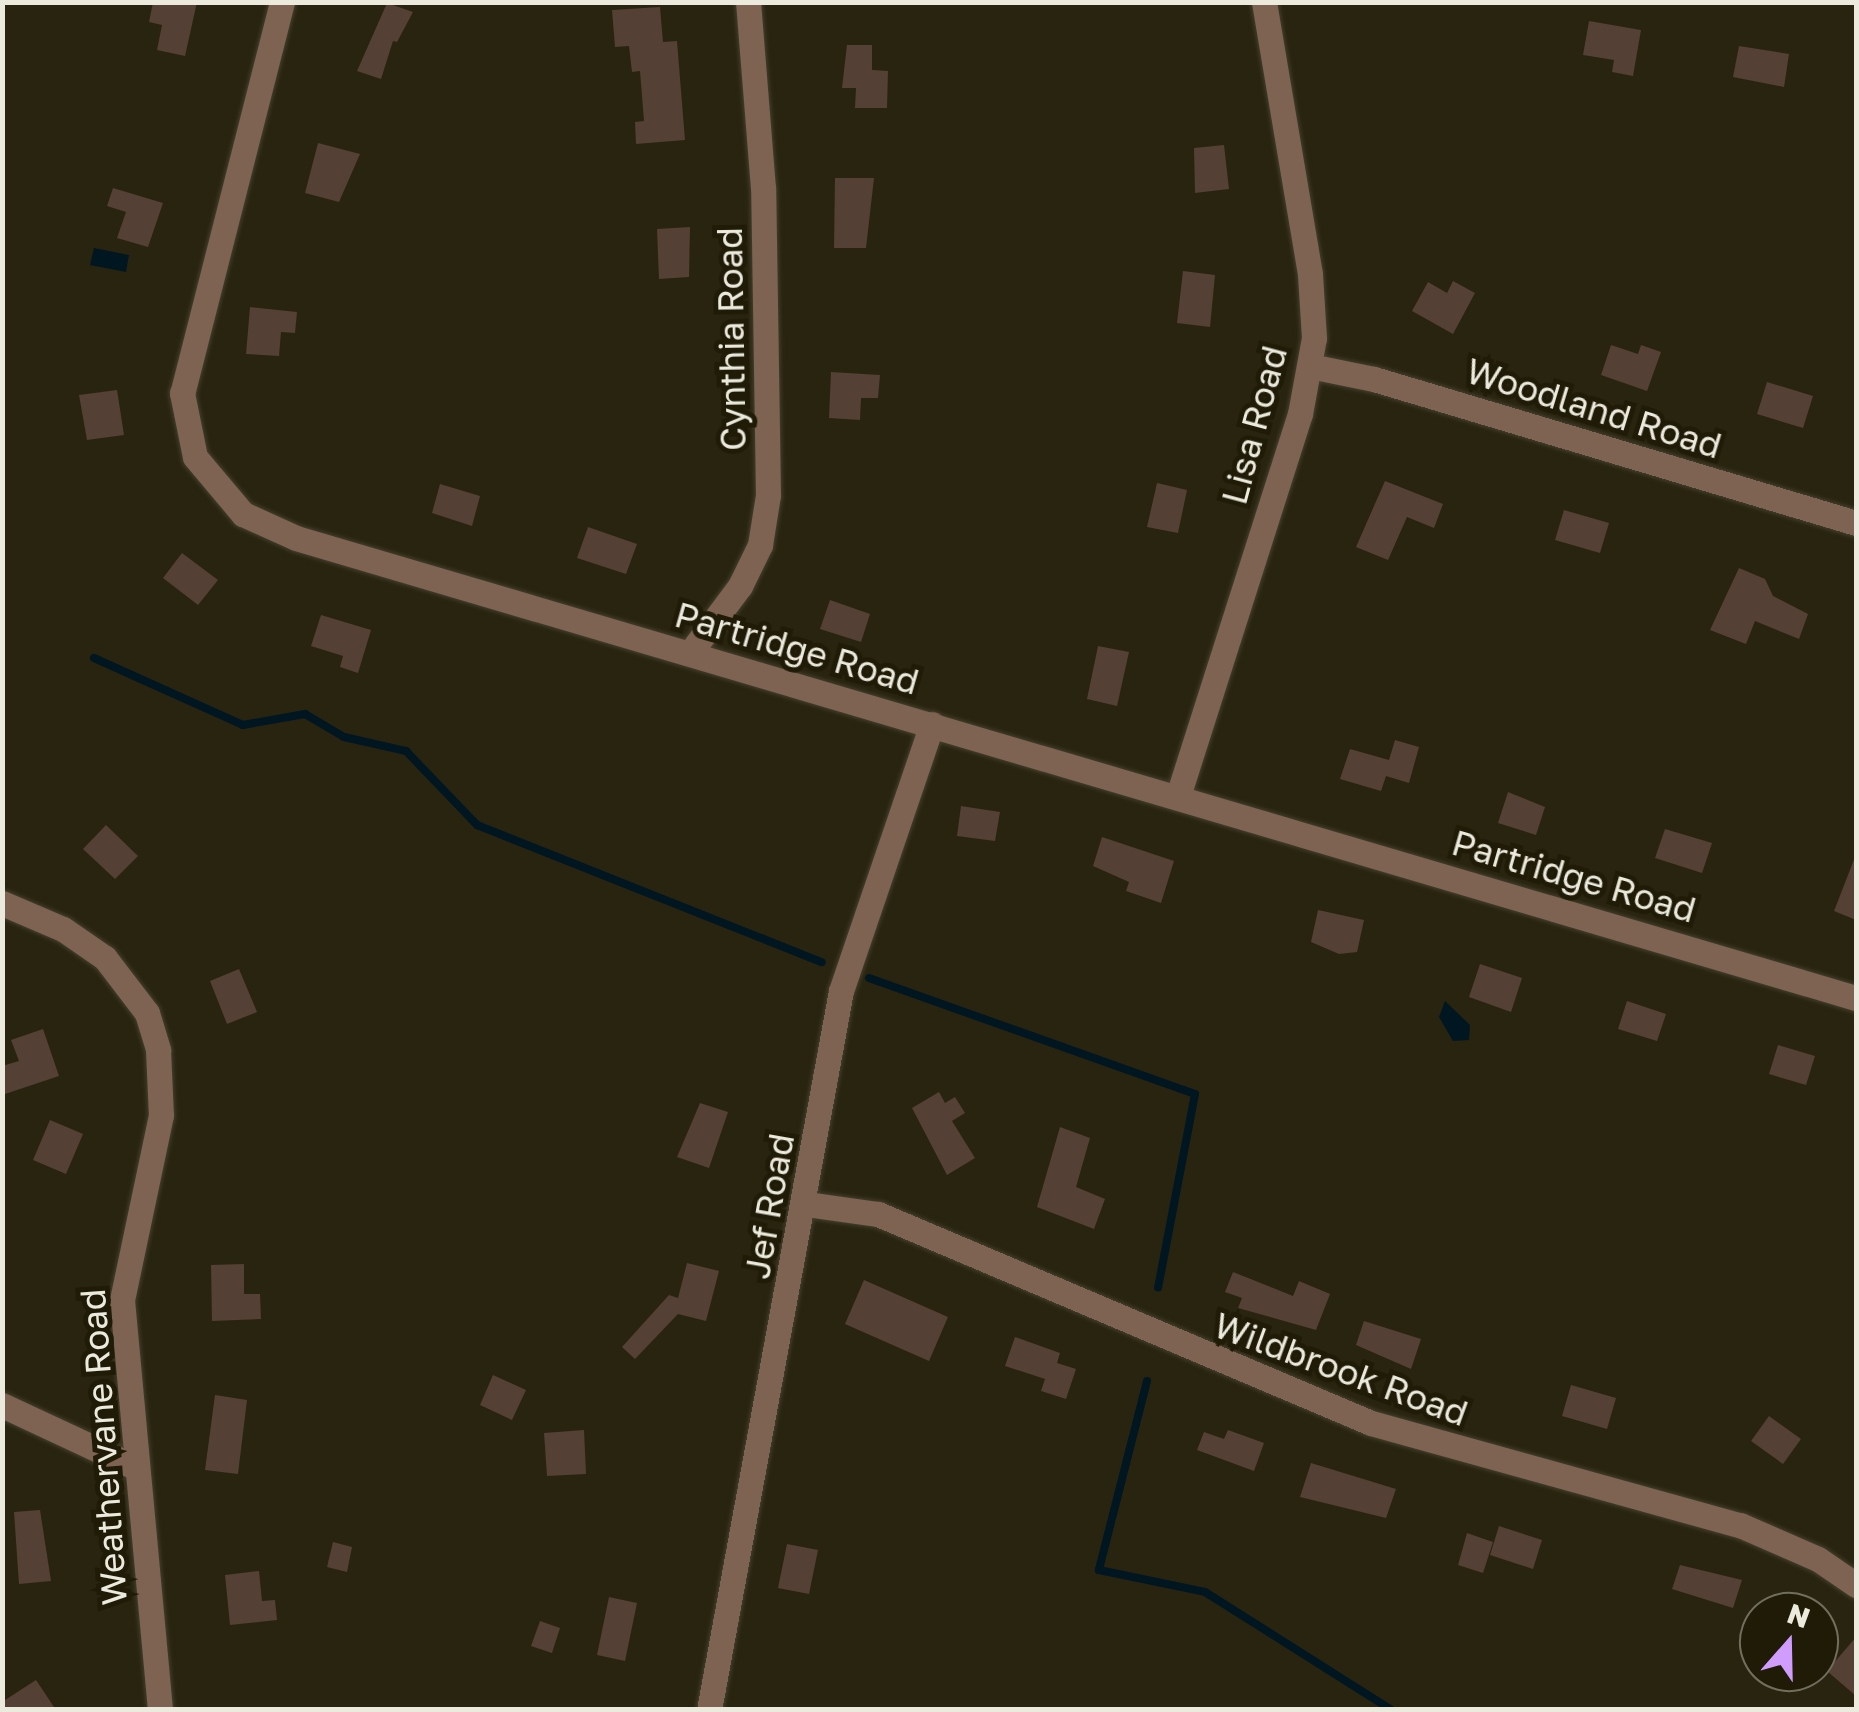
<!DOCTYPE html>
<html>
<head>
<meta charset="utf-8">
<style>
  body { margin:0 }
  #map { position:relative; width:1859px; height:1712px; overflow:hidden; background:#292410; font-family:"Golos Text",sans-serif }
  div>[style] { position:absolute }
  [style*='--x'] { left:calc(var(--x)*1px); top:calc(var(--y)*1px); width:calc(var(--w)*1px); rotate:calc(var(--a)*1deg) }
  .water>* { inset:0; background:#001620 }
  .stream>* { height:8px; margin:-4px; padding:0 4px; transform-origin:4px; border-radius:4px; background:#001620 }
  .building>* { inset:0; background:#544034 }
  .roads { filter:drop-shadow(0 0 2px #44402d) drop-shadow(0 0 2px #44402d) }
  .minor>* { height:25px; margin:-12.5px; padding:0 12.5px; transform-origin:12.5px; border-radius:12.5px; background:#7e6352 }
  span { translate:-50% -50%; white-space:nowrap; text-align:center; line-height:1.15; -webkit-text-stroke:10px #1f1b07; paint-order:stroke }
  .street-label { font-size:35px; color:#eceadd }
  .frame { position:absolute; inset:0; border:5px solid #eceadd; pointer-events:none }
  .north { position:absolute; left:1739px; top:1592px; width:100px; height:100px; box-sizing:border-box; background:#1f1b07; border:2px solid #716e5d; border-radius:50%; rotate:20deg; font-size:28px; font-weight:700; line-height:40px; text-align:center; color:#eceadd }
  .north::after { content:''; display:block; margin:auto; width:35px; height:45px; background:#d09dff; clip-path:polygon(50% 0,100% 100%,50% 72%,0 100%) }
</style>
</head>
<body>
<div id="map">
  <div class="water">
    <div style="clip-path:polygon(94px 248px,129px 255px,126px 272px,90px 265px)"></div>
    <div style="clip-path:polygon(1445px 1001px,1470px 1025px,1469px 1040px,1453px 1041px,1439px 1017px)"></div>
  </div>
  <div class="stream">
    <div style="--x:94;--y:658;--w:163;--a:24.2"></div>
    <div style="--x:243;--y:725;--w:63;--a:-10.1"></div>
    <div style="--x:305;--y:714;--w:45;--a:30.5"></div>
    <div style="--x:344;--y:737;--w:64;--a:12.7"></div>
    <div style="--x:406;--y:751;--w:103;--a:46.2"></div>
    <div style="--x:477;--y:825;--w:371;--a:21.7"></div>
    <div style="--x:869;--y:978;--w:346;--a:19.6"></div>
    <div style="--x:1195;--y:1094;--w:197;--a:100.8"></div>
    <div style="--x:1147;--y:1381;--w:195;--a:104.3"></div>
    <div style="--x:1099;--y:1570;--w:108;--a:11.7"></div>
    <div style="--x:1205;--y:1592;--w:221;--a:32.3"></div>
  </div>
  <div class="building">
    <div style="clip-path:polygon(153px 2px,197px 2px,185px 56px,157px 50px,162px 25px,149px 22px)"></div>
    <div style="clip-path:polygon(387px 3px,413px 12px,397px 42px,385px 39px,393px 41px,381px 79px,357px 71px)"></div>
    <div style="clip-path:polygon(660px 7px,663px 42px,677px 41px,685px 140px,636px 144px,635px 122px,644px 121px,640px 71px,632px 72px,629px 46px,615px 47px,612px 10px)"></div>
    <div style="clip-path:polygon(1589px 21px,1641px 30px,1633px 76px,1612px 72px,1614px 60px,1583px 55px)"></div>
    <div style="clip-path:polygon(847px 45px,872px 45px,872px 70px,888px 71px,887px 108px,855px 108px,856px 88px,842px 88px)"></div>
    <div style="clip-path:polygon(1739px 46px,1789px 54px,1784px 87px,1733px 77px)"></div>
    <div style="clip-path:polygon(318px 143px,360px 154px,339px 202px,305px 193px)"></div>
    <div style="clip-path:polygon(1224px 145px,1229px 189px,1195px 193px,1194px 148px)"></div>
    <div style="clip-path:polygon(835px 178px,874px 178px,866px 248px,834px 248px)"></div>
    <div style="clip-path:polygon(113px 188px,163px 203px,148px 247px,117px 238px,126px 212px,107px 206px)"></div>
    <div style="clip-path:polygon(690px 227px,689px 277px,659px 279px,657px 229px)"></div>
    <div style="clip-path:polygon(1183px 271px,1215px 275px,1210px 327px,1177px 323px)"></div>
    <div style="clip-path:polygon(1453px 281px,1475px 293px,1453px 334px,1412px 311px,1428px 282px,1447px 293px)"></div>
    <div style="clip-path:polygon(250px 307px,297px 312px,295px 333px,281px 332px,279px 356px,246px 354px)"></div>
    <div style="clip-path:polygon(1611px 345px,1638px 354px,1641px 345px,1661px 352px,1647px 391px,1601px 375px)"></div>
    <div style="clip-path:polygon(831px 372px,880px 375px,878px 398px,861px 398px,860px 420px,829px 418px)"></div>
    <div style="clip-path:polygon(1767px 382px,1813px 396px,1803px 428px,1757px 414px)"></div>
    <div style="clip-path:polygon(117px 390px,124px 435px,87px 440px,79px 395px)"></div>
    <div style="clip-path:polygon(1385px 481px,1443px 504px,1434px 528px,1407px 517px,1388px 560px,1356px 547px)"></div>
    <div style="clip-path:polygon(1157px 483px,1187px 490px,1178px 533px,1147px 527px)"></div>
    <div style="clip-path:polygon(440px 484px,480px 496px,472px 526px,432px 513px)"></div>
    <div style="clip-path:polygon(1564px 510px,1609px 523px,1600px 553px,1555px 540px)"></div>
    <div style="clip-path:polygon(588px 527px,637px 544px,626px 574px,577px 558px)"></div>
    <div style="clip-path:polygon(182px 553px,218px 580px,198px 605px,163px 578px)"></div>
    <div style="clip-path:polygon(1739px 568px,1765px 579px,1773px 596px,1808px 614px,1799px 639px,1755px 621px,1746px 644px,1710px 630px)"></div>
    <div style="clip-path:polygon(830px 600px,870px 614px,861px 642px,820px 629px)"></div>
    <div style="clip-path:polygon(321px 615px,371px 630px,358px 673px,340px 667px,343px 656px,311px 646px)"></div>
    <div style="clip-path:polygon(1098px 646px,1129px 652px,1117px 706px,1087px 699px)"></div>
    <div style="clip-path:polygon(1395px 740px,1419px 747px,1409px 783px,1386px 776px,1381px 791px,1340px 779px,1350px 749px,1389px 760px)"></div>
    <div style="clip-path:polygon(1508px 792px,1545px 807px,1536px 835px,1498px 823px)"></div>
    <div style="clip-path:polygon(961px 806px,1000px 812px,995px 841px,957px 836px)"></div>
    <div style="clip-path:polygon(106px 825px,138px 856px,115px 879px,83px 849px)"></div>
    <div style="clip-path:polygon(1665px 829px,1712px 843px,1702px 873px,1655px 858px)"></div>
    <div style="clip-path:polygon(1102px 837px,1174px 861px,1161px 903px,1126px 891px,1129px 882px,1093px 866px)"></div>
    <div style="clip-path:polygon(1855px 857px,1856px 857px,1856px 920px,1834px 911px)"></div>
    <div style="clip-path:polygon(1318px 910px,1364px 920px,1357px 952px,1339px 954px,1311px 942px)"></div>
    <div style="clip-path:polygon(1480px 964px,1522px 978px,1511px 1012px,1469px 997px)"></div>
    <div style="clip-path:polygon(239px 969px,257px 1012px,227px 1024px,210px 981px)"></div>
    <div style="clip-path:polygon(1627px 1001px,1666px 1014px,1657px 1041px,1618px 1029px)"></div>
    <div style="clip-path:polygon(43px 1029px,59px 1076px,2px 1095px,2px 1066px,19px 1061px,11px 1040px)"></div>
    <div style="clip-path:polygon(1778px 1045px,1815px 1056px,1806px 1085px,1769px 1074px)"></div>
    <div style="clip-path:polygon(939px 1092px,945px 1103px,955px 1097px,965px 1113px,952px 1121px,975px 1158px,947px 1175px,912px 1108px)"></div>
    <div style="clip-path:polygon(700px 1103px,728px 1112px,709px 1168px,677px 1157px)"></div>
    <div style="clip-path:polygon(50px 1120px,83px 1134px,66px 1174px,33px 1160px)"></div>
    <div style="clip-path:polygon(1060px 1127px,1090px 1138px,1076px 1187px,1105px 1199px,1094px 1229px,1037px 1207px)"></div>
    <div style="clip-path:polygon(687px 1263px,719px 1271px,706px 1321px,678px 1314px,635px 1359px,622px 1347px,669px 1295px,678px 1298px)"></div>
    <div style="clip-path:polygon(244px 1264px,244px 1294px,260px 1294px,261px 1319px,212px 1321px,211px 1265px)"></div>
    <div style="clip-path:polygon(1233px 1272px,1293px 1296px,1299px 1281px,1330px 1294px,1316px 1330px,1238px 1308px,1242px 1298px,1225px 1292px)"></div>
    <div style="clip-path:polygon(864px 1280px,948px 1317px,929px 1361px,845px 1324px)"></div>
    <div style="clip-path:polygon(1364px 1321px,1421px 1339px,1411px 1369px,1356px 1345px)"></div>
    <div style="clip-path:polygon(1015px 1337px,1060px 1353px,1057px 1363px,1076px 1369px,1066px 1399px,1041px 1391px,1045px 1379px,1005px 1366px)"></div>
    <div style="clip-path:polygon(493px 1375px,526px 1390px,512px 1420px,480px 1405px)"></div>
    <div style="clip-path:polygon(1571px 1385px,1616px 1398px,1607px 1429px,1562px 1416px)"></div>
    <div style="clip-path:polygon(215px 1395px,247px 1400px,238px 1474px,205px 1470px)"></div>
    <div style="clip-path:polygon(1769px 1416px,1801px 1439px,1783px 1464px,1751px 1441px)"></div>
    <div style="clip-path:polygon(584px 1430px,586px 1474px,547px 1476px,544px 1433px)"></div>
    <div style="clip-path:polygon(1228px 1430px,1264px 1443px,1254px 1471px,1197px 1450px,1204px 1432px,1224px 1439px)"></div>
    <div style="clip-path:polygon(1311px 1463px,1396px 1489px,1386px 1518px,1300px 1497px)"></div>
    <div style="clip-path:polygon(40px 1510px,51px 1581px,19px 1584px,14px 1512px)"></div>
    <div style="clip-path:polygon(1499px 1526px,1542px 1540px,1533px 1569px,1490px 1555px)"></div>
    <div style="clip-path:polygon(1467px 1533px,1493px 1542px,1483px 1573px,1458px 1565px)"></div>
    <div style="clip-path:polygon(333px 1542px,352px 1547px,347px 1572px,327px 1567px)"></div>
    <div style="clip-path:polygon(787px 1544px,818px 1550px,809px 1594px,778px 1588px)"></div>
    <div style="clip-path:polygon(1680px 1565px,1742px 1580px,1733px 1608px,1672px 1589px)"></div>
    <div style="clip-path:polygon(259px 1571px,262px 1601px,275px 1600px,277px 1620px,230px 1625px,225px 1575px)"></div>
    <div style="clip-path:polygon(609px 1597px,637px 1603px,625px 1661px,597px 1655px)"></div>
    <div style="clip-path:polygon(540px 1621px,560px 1628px,552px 1653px,531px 1646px)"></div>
    <div style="clip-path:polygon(1856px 1637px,1856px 1696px,1827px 1671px)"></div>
    <div style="clip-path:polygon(36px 1680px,56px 1710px,2px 1710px,2px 1702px)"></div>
  </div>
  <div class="roads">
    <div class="minor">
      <div style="--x:282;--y:2;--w:404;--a:104.3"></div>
      <div style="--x:182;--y:393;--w:65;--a:78.5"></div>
      <div style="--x:195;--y:457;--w:75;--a:49.9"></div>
      <div style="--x:243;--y:514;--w:58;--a:24.4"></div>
      <div style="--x:296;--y:538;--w:1626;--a:16.43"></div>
      <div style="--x:1310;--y:366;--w:65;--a:11.5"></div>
      <div style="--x:1374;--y:379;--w:503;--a:16.63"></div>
      <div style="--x:690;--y:653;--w:84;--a:-53.3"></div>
      <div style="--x:740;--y:586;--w:46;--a:-64"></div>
      <div style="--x:760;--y:545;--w:51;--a:-80.9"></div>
      <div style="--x:768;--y:495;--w:307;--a:-90.9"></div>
      <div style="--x:763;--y:188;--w:187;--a:-94.6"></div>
      <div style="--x:1178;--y:796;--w:401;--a:-72.3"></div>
      <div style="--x:1300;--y:414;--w:77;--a:-79.6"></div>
      <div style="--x:1314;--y:338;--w:64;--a:-93.6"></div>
      <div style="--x:1310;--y:274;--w:276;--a:-99.6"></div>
      <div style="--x:2;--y:903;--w:66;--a:23.1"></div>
      <div style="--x:63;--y:929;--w:51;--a:34.6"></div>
      <div style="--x:105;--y:958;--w:69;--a:52.6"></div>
      <div style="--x:147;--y:1013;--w:39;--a:73"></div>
      <div style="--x:158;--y:1050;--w:65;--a:87.4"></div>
      <div style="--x:161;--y:1115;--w:189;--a:101.9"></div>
      <div style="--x:122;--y:1300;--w:412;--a:84.7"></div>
      <div style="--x:807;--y:1204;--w:72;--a:8"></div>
      <div style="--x:878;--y:1214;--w:535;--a:22.97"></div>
      <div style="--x:1371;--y:1423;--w:383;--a:15.5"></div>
      <div style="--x:1740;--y:1525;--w:85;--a:23.6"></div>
      <div style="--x:1818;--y:1559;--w:46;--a:34.4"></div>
      <div style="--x:2;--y:1405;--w:145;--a:25"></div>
      <div style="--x:709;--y:1710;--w:731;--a:-79.6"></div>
      <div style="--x:841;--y:991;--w:282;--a:-71.2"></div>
    </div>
  </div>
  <div class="street-label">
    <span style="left:731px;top:339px;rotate:-91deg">Cynthia Road</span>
    <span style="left:1594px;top:408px;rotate:17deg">Woodland Road</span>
    <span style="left:1254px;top:425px;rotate:-75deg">Lisa Road</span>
    <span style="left:797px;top:648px;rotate:16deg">Partridge Road</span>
    <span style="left:1574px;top:876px;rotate:16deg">Partridge Road</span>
    <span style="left:769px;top:1206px;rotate:-80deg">Jef Road</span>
    <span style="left:1341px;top:1369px;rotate:20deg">Wildbrook Road</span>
    <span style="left:103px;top:1447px;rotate:-94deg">Weathervane Road</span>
  </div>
  <div class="frame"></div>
  <div class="north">N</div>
</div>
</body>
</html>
